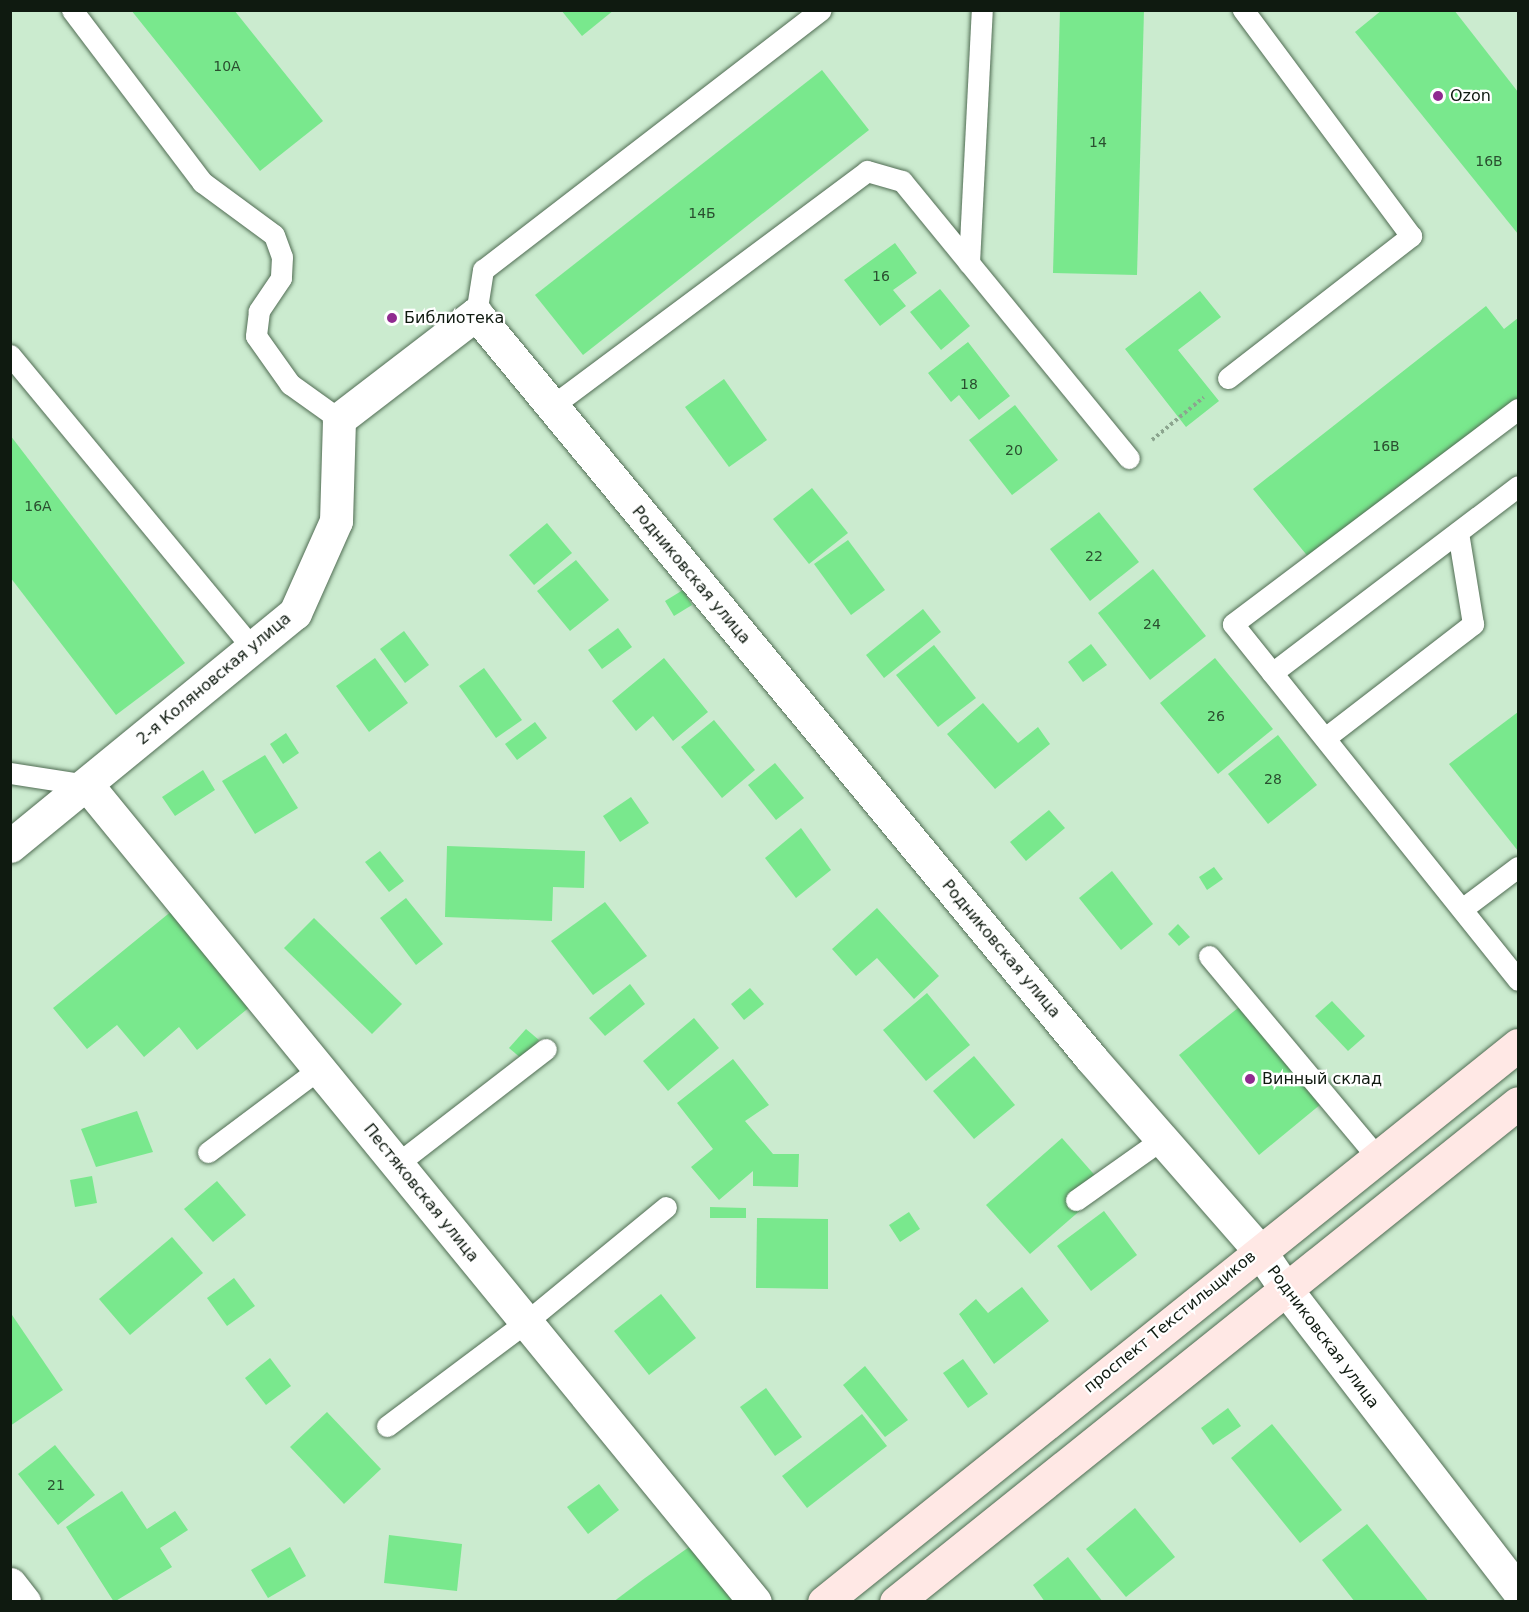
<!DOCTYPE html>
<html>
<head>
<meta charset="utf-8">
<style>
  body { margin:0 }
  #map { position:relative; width:1529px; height:1612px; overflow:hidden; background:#cbebcf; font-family:"DejaVu Sans",sans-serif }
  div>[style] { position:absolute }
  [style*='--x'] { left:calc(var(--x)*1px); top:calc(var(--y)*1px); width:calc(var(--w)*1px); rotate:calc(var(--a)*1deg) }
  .building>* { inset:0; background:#79e88d }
  .path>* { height:4px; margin-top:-2px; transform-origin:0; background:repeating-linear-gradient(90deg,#8ca58f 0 3px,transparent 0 6px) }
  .roads { filter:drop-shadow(0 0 2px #516d54) drop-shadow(0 0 2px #516d54) }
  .service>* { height:21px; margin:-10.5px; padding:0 10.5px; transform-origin:10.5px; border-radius:10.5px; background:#fff }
  .minor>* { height:33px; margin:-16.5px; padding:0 16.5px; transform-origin:16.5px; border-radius:16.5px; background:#fff }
  .tertiary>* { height:33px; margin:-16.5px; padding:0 16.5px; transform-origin:16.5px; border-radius:16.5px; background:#fff }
  .secondary>* { height:33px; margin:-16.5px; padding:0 16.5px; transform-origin:16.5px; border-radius:16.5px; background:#ffe8e5 }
  .dots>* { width:16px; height:16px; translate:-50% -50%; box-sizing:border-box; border:3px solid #fff; border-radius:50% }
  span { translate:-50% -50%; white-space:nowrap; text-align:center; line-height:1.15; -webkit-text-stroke:4.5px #fff; paint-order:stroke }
  .number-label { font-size:14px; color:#2a4e2f }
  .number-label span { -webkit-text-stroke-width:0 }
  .poi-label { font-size:16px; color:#0f1a10 }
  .left { translate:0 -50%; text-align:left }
  .street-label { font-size:16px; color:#0f1a10 }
  .frame { position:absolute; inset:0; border:12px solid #0f1a10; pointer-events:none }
</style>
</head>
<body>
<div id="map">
  <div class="building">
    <div style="clip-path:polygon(131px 10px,234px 10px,323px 121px,260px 171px)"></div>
    <div style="clip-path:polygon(561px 10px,614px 10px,582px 36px)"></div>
    <div style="clip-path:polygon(1060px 10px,1144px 10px,1137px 275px,1053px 273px)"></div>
    <div style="clip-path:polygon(1382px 10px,1454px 10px,1518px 92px,1518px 234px,1355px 32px)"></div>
    <div style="clip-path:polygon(822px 70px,869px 130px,583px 355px,535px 295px)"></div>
    <div style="clip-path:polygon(895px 243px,917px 273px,893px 290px,906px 306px,880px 326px,844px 280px)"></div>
    <div style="clip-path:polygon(940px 289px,970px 326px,941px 350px,910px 312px)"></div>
    <div style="clip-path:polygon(1200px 291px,1221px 317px,1178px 350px,1219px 401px,1186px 427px,1125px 349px)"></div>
    <div style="clip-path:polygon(1486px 306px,1504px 329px,1518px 318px,1518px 403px,1314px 564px,1253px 489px)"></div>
    <div style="clip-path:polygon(968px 342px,1010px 396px,979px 420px,959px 395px,951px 402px,928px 373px)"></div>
    <div style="clip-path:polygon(724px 379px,767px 440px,729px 467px,685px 407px)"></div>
    <div style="clip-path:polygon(1015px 405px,1058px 460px,1012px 495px,969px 440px)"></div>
    <div style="clip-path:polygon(10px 435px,185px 663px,116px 715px,10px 577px)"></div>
    <div style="clip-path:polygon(812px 488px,848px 533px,809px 564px,773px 519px)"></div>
    <div style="clip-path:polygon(1099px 512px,1139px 562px,1090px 601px,1050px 549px)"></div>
    <div style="clip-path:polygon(547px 523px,572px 553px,534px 585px,509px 555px)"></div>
    <div style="clip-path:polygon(848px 540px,885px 590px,851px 615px,814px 564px)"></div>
    <div style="clip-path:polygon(576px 560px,609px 600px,570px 631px,537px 591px)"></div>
    <div style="clip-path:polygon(1153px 569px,1206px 636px,1150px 680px,1098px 613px)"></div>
    <div style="clip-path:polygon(683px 590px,692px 605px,674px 616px,665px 601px)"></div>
    <div style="clip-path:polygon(923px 609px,941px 632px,884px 678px,866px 655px)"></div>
    <div style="clip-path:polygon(618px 628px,632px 647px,602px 669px,588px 650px)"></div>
    <div style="clip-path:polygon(404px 631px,429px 665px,405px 683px,380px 649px)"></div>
    <div style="clip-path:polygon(1091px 644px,1107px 665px,1083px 682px,1068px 662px)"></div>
    <div style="clip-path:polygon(934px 645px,976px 698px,938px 727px,896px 675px)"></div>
    <div style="clip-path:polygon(375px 658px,408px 703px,369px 732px,336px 686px)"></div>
    <div style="clip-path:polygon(664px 658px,708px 712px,673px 741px,653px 716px,636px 731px,612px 701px)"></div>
    <div style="clip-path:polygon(1215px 658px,1273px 729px,1218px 774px,1160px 703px)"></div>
    <div style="clip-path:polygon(484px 668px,522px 720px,496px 738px,459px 686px)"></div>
    <div style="clip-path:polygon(983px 703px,1018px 743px,1038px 727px,1050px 744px,995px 789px,947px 734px)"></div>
    <div style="clip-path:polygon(1518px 712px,1518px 851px,1449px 764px)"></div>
    <div style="clip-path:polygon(714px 720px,755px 770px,722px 798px,681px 747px)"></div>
    <div style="clip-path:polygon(535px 722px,547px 738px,517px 760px,505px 744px)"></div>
    <div style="clip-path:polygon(286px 733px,299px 753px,283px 764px,270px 744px)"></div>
    <div style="clip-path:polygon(1278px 735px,1317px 785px,1268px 824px,1228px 774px)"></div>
    <div style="clip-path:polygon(265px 755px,298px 808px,255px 834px,222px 781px)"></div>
    <div style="clip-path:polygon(775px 763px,804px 798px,776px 820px,748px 785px)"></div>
    <div style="clip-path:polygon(203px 770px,215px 790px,175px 816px,162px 797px)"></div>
    <div style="clip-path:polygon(631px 797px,649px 823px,620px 842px,603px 816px)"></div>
    <div style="clip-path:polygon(1049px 810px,1065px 828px,1026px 861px,1010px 842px)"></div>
    <div style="clip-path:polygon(801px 828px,831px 870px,796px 898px,765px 858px)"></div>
    <div style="clip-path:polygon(447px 846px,585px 851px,584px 888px,553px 887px,552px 921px,445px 917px)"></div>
    <div style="clip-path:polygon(380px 851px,404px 881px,389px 892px,365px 862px)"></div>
    <div style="clip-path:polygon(1214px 867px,1223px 879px,1207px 890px,1199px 877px)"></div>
    <div style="clip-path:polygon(1112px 871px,1153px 924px,1121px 950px,1079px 898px)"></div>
    <div style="clip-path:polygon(406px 898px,443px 944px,416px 965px,380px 918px)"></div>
    <div style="clip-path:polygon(605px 902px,647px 956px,593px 995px,551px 941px)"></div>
    <div style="clip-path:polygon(877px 908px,939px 976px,914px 999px,877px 958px,856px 976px,832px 949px)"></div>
    <div style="clip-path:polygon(173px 910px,251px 1006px,197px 1050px,179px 1027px,144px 1057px,117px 1025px,87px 1049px,53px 1008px)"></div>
    <div style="clip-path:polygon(314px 918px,402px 1004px,372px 1034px,284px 948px)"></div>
    <div style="clip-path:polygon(1178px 924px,1190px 937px,1179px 946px,1168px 934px)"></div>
    <div style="clip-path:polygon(630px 984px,645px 1004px,605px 1036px,589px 1018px)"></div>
    <div style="clip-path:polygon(750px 988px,764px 1004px,744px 1020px,731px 1004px)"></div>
    <div style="clip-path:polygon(927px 993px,970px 1045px,926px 1081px,883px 1030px)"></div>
    <div style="clip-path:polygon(1332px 1001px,1365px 1036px,1348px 1051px,1315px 1016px)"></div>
    <div style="clip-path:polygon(1243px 1004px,1321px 1104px,1259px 1155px,1179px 1055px)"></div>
    <div style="clip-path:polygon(694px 1018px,719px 1048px,668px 1091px,643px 1061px)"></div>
    <div style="clip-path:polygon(526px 1029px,539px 1040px,522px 1059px,509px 1048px)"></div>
    <div style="clip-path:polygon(974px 1056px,1015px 1105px,974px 1139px,933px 1091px)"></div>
    <div style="clip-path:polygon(733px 1059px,769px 1105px,745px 1121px,773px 1154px,799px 1154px,798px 1187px,753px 1186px,753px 1171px,719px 1200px,691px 1167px,713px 1149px,677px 1103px)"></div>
    <div style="clip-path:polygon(137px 1111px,153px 1152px,96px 1167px,81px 1129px)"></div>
    <div style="clip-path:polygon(1062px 1138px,1106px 1188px,1030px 1254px,986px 1205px)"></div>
    <div style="clip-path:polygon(92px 1176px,97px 1203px,75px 1207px,70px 1180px)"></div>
    <div style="clip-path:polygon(217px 1181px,246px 1215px,213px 1242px,184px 1209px)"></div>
    <div style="clip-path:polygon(710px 1207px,746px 1208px,746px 1218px,710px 1218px)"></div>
    <div style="clip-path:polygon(1104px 1211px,1137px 1255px,1091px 1291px,1057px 1246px)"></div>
    <div style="clip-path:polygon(909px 1212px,920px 1229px,900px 1242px,889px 1225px)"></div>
    <div style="clip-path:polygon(757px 1218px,828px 1219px,828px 1289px,756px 1288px)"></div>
    <div style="clip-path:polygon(172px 1237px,203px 1273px,130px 1335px,99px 1299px)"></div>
    <div style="clip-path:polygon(234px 1278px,255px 1306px,227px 1326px,207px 1298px)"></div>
    <div style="clip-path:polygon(1022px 1287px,1049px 1321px,994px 1364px,959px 1314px,976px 1299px,988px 1313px)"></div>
    <div style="clip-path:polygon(661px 1294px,696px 1338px,649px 1375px,614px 1331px)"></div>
    <div style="clip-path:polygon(10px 1312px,63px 1390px,10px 1426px)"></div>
    <div style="clip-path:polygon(270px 1358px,291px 1386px,266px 1405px,245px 1378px)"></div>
    <div style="clip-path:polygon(963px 1359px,988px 1394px,968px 1408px,943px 1373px)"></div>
    <div style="clip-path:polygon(865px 1366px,908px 1420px,885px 1437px,843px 1385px)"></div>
    <div style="clip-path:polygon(766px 1388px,802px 1437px,775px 1456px,740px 1407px)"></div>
    <div style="clip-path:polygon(1228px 1408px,1241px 1426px,1213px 1445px,1201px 1428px)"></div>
    <div style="clip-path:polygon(327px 1412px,381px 1469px,344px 1504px,290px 1447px)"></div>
    <div style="clip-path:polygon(862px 1414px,887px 1446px,807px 1508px,782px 1476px)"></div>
    <div style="clip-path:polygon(1272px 1424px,1342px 1510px,1300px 1543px,1231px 1458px)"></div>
    <div style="clip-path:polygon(55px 1445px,95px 1495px,58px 1525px,18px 1474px)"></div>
    <div style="clip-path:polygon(599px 1484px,619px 1510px,588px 1534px,567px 1507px)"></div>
    <div style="clip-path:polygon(122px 1491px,147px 1529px,175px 1511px,188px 1530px,160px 1548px,172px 1567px,114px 1602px,66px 1527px)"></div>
    <div style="clip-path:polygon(1135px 1508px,1175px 1557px,1126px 1597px,1086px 1549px)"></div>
    <div style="clip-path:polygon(1367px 1524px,1429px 1602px,1355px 1602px,1322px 1560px)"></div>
    <div style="clip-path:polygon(389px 1535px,462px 1544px,457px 1591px,384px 1583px)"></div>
    <div style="clip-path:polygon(692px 1545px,733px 1602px,613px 1602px,645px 1578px)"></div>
    <div style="clip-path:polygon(290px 1547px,306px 1576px,268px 1598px,251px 1570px)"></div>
    <div style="clip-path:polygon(1068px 1557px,1103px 1602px,1045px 1602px,1033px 1585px)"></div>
  </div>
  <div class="path">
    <div style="--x:1518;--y:10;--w:1;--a:90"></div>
    <div style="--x:1152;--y:440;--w:67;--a:-39.6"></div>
  </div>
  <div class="roads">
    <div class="service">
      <div style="--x:72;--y:10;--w:216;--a:52.9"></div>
      <div style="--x:202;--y:182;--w:89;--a:36.4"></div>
      <div style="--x:274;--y:235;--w:23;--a:70"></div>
      <div style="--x:282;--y:257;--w:21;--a:93"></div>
      <div style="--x:281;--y:278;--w:40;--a:124"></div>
      <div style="--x:259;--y:311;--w:25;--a:97"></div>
      <div style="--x:256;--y:336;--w:59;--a:54.7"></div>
      <div style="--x:290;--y:384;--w:60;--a:35.5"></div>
      <div style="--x:969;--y:263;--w:253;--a:-87.1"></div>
      <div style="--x:476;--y:314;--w:45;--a:-81"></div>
      <div style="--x:483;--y:270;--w:426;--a:-37.6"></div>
      <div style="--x:10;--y:355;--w:381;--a:50.4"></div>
      <div style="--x:1228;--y:378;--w:232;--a:-37.8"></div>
      <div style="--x:1411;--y:236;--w:282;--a:-126.6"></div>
      <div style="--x:552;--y:406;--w:393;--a:-36.7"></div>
      <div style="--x:867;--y:171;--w:36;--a:16"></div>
      <div style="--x:902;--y:181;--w:358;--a:50.7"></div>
      <div style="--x:1518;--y:409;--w:357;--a:143"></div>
      <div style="--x:1233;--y:624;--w:456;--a:51.3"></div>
      <div style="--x:1272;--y:673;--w:309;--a:-37.2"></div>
      <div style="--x:1325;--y:738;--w:187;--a:-37.6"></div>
      <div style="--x:1473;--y:624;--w:93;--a:-99.3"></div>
      <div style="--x:10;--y:773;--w:78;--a:8.9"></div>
      <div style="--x:1462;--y:909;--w:70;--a:-36.9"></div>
      <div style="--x:1209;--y:956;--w:261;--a:50.1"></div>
      <div style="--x:208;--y:1152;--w:139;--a:-36.8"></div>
      <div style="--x:397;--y:1164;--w:188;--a:-37.7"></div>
      <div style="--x:1076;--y:1200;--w:105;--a:-35.3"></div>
      <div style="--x:387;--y:1426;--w:174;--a:-36.8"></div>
      <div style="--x:526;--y:1322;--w:181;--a:-39.4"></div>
    </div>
    <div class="minor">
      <div style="--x:87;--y:785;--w:1055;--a:50.73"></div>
      <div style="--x:10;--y:846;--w:368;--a:-39.3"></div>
      <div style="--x:295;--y:613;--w:101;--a:-66"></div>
      <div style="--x:336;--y:521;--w:102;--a:-88.3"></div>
      <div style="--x:339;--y:419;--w:173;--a:-37.5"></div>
      <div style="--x:476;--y:314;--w:965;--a:50.42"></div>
      <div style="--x:1091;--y:1058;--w:255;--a:48.8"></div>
      <div style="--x:1285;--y:1288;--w:382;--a:52.4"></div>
      <div style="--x:10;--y:1584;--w:23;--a:52"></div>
    </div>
    <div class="tertiary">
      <div style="--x:1259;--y:1250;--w:46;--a:55.6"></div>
    </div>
    <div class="secondary">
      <div style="--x:824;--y:1602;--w:890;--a:-38.75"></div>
      <div style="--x:896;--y:1602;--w:797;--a:-38.74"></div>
    </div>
  </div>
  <div class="dots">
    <div style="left:1438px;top:96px;background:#902a90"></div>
    <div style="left:392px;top:318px;background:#902a90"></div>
    <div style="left:1250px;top:1079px;background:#902a90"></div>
  </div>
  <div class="number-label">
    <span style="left:227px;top:66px">10А</span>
    <span style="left:1098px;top:142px">14</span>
    <span style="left:1489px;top:161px">16В</span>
    <span style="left:702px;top:213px">14Б</span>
    <span style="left:881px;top:276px">16</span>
    <span style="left:969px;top:384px">18</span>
    <span style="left:1386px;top:446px">16В</span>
    <span style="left:1014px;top:450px">20</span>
    <span style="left:38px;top:506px">16А</span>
    <span style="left:1094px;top:556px">22</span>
    <span style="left:1152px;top:624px">24</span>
    <span style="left:1216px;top:716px">26</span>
    <span style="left:1273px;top:779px">28</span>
    <span style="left:56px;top:1485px">21</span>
  </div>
  <div class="poi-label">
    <span class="left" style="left:1450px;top:96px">Ozon</span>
    <span class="left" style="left:404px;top:318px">Библиотека</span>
    <span class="left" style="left:1262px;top:1079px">Винный склад</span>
  </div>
  <div class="street-label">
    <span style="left:691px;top:575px;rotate:50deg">Родниковская улица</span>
    <span style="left:214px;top:679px;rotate:-40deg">2-я Коляновская улица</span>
    <span style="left:1001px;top:949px;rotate:50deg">Родниковская улица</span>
    <span style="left:421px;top:1193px;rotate:51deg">Пестяковская улица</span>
    <span style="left:1170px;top:1322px;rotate:-39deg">проспект Текстильщиков</span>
    <span style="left:1323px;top:1337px;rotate:53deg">Родниковская улица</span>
  </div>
  <div class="frame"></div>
</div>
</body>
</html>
